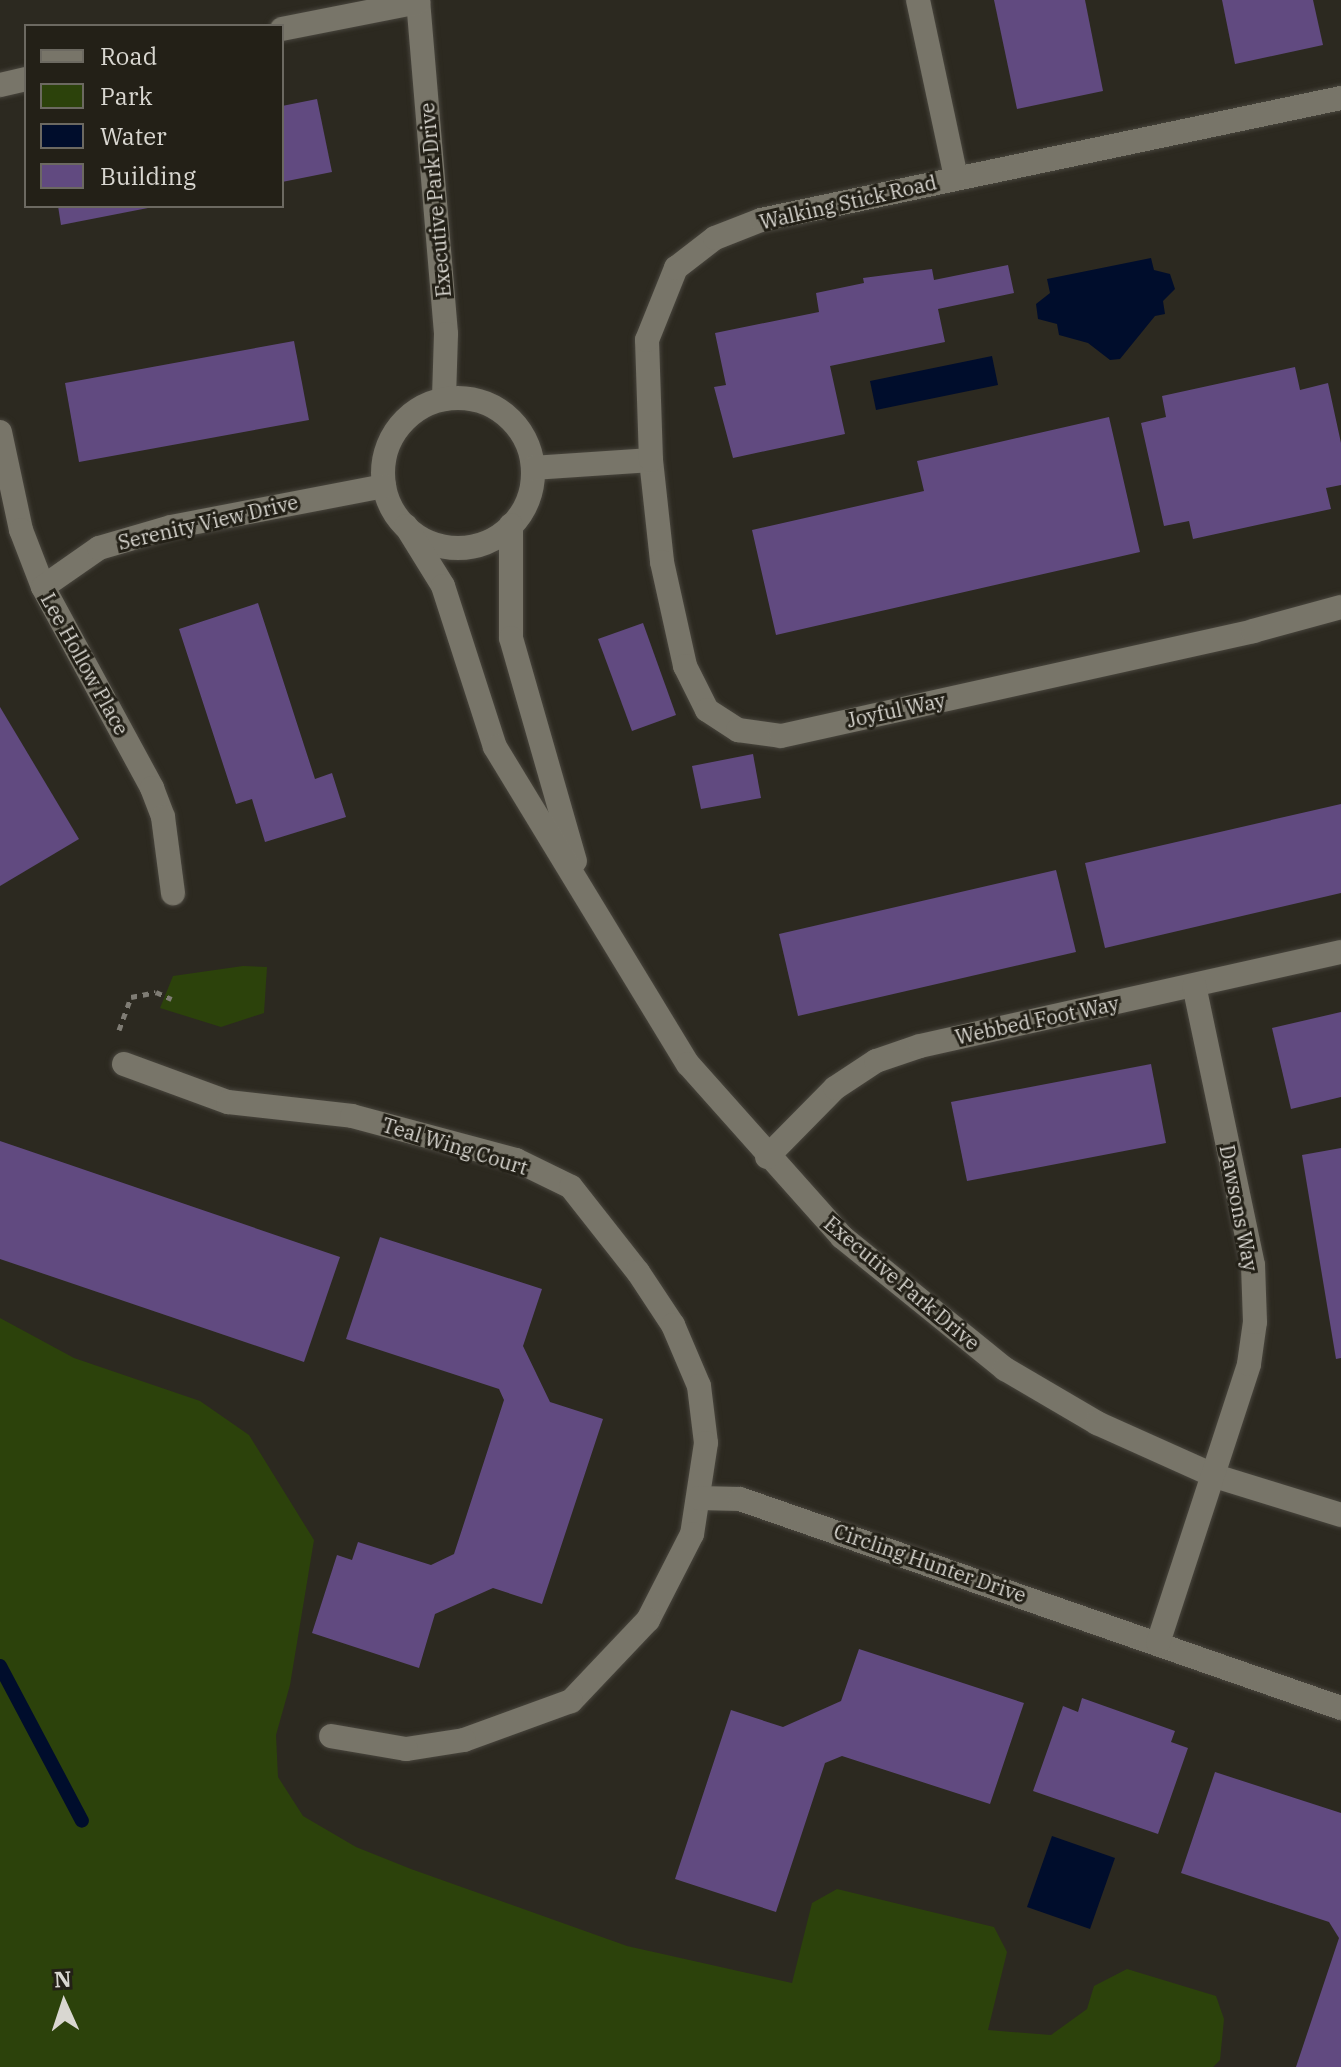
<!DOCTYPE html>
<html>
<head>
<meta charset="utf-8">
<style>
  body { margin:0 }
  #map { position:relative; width:1341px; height:2067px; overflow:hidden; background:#2c2920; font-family:"IBM Plex Serif",serif }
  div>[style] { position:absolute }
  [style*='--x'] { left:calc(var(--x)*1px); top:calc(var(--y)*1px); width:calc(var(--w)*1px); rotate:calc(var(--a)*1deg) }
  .green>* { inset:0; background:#2c420b }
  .water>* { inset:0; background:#000d2c }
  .stream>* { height:14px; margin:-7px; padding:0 7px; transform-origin:7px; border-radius:7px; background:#000d2c }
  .building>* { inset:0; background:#614a80 }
  .path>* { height:5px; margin-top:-2.5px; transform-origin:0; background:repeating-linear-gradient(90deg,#7f7c74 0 6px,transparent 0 12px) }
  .roads { filter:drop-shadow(0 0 2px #48453d) drop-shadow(0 0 2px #48453d) }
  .minor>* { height:24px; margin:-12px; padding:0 12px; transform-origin:12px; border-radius:12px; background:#787569 }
  .minor>.ring { margin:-12px; padding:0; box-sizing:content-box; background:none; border:24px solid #787569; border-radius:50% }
  span { translate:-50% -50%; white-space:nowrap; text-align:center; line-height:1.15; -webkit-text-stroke:6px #232017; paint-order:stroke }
  .street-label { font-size:20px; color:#d9d7d1 }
  .legend { position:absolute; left:24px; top:24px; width:260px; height:184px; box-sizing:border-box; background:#232017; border:2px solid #6c6961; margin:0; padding:10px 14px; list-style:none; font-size:24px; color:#d9d7d1 }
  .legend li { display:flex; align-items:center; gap:16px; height:40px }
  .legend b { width:40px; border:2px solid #6c6961 }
  .north { position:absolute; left:24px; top:1963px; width:80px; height:80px; -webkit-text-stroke:6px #232017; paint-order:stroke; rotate:357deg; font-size:22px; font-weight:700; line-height:32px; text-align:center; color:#d9d7d1 }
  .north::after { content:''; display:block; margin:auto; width:28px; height:36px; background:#d9d7d1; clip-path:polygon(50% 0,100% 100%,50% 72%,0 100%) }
</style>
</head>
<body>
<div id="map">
  <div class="green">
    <div style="clip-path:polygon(243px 966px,267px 967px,264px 1013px,221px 1027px,160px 1008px,173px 976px)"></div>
    <div style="clip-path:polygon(0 1318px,74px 1358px,200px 1401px,249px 1435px,314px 1540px,290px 1685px,276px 1735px,278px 1777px,303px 1816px,356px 1847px,411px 1869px,627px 1946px,792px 1983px,812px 1903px,837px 1889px,994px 1927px,1007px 1952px,988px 2030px,1051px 2035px,1087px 2009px,1094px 1986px,1127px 1969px,1216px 1996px,1224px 2019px,1220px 2060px,1213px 2067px,0 2067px)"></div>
  </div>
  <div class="water">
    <div style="clip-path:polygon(1151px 258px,1154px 270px,1170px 274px,1175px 289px,1163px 301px,1165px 314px,1155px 316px,1120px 359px,1110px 360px,1088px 343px,1059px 335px,1057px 324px,1038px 319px,1036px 304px,1050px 293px,1047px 279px)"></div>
    <div style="clip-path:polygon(992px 356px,998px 385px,876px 410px,870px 381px)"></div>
    <div style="clip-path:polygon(1052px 1836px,1115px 1858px,1090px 1929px,1027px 1907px)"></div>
  </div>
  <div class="stream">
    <div style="--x:0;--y:1666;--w:175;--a:62.1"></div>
  </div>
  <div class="building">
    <div style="clip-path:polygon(994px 0,1085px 0,1103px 91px,1017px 109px)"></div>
    <div style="clip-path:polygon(1222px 0,1313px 0,1323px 45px,1235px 64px)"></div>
    <div style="clip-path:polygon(317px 99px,332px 172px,282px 182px,282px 106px)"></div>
    <div style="clip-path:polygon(58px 206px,152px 206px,153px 207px,61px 225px)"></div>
    <div style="clip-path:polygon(1008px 265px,1014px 293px,938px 309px,945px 342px,830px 366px,845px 434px,733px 458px,714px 387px,726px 385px,715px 333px,819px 312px,816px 293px,864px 283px,863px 278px,932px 269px,934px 280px)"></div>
    <div style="clip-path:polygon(294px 341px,309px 420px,79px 462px,65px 383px)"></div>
    <div style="clip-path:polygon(1295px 367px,1300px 390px,1328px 383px,1341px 443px,1341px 485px,1326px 488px,1331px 509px,1193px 539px,1189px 521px,1164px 526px,1141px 423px,1166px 417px,1162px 396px)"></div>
    <div style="clip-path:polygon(1109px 417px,1140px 552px,776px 635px,752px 530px,924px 491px,917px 461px)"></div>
    <div style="clip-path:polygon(258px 603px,315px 779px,332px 773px,346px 817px,265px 842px,252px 799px,236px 804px,179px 629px)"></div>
    <div style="clip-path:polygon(643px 623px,676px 715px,632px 731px,598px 639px)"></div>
    <div style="clip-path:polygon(0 707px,79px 839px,0 886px)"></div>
    <div style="clip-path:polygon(753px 754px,761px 798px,701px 809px,692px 766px)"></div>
    <div style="clip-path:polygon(1341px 804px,1341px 893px,1105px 948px,1085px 863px)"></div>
    <div style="clip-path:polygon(1056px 870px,1076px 952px,798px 1016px,779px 934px)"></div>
    <div style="clip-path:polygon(1341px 1012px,1341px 1097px,1291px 1109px,1272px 1028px)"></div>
    <div style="clip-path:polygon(1151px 1064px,1166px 1143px,967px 1181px,951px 1102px)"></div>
    <div style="clip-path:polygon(0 1141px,340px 1257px,304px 1362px,0 1259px)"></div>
    <div style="clip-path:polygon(1341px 1148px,1341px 1358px,1336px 1359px,1302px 1155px)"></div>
    <div style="clip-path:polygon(380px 1237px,542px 1289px,523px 1346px,550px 1402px,603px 1419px,542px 1604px,493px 1588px,435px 1614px,419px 1668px,312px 1633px,337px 1555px,352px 1560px,358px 1542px,431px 1565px,454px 1554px,504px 1400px,499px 1389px,346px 1339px)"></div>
    <div style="clip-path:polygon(859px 1649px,1024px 1703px,990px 1804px,842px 1756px,825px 1763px,776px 1912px,675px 1879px,731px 1710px,783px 1727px,841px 1701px)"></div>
    <div style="clip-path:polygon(1082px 1698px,1175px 1731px,1171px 1742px,1188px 1748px,1158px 1834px,1033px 1791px,1063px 1706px,1078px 1712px)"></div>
    <div style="clip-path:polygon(1215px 1772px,1341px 1813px,1341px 2067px,1296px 2067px,1339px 1938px,1329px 1922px,1181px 1873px)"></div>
  </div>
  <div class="path">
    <div style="--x:119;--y:1030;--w:35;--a:-70"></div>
    <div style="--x:131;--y:997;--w:25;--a:-11"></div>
    <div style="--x:156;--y:992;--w:17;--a:24"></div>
  </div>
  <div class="roads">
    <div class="minor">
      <div style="--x:418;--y:0;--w:335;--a:85.2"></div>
      <div style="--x:446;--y:334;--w:65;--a:91.8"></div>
      <div style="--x:918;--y:0;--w:182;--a:77.9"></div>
      <div style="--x:282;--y:29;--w:139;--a:-11.2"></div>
      <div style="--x:0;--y:85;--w:27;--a:-13"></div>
      <div class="ring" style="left:383px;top:398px;width:126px;height:126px"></div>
      <div style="--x:0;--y:432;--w:100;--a:77.9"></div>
      <div style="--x:21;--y:530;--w:61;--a:68.9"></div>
      <div style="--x:43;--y:587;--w:229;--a:61.5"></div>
      <div style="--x:152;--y:788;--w:31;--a:69"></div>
      <div style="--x:163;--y:817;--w:77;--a:82.5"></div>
      <div style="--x:651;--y:460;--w:103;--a:83.8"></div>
      <div style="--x:662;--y:562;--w:107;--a:77.5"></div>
      <div style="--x:685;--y:666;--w:49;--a:63.4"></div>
      <div style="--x:707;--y:710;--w:37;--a:33"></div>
      <div style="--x:738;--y:730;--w:43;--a:7.9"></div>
      <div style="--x:781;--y:736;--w:484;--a:-12.5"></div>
      <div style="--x:1253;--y:631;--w:91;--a:-15.3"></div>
      <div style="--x:533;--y:468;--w:118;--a:-3.9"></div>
      <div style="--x:651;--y:460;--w:120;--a:-91.9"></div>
      <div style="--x:647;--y:340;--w:78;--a:-68.1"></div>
      <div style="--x:676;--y:268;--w:49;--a:-37.6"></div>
      <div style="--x:715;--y:238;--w:49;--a:-21.4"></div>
      <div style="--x:761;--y:220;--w:593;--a:-11.88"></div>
      <div style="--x:511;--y:525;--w:113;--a:90"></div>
      <div style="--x:511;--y:638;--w:232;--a:74"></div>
      <div style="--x:406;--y:526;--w:70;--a:58.3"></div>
      <div style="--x:443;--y:586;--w:169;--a:72.1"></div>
      <div style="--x:495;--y:747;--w:371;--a:58.7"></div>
      <div style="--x:688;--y:1064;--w:232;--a:48.3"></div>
      <div style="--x:842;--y:1237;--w:210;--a:39"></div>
      <div style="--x:1005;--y:1369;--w:107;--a:30.4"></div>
      <div style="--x:1097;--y:1423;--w:129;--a:24.2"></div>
      <div style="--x:1215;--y:1476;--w:132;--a:17.2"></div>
      <div style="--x:43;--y:587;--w:68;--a:-34.9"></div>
      <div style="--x:99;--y:548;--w:75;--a:-16.3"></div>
      <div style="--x:171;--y:527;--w:217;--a:-10.9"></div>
      <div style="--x:124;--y:1064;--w:111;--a:20.1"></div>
      <div style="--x:228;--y:1102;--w:125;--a:6.4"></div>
      <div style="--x:352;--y:1116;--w:170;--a:15"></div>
      <div style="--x:516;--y:1160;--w:61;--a:26.1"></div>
      <div style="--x:571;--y:1187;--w:108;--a:51.8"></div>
      <div style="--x:638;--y:1272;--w:64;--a:56.6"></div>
      <div style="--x:673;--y:1325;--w:66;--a:66.9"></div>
      <div style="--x:699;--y:1386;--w:57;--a:83"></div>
      <div style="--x:706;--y:1443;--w:92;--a:98.7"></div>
      <div style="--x:692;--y:1534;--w:97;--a:117.1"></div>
      <div style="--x:648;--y:1620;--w:112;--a:133.5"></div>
      <div style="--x:571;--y:1701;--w:114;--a:160"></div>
      <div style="--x:464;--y:1740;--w:59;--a:171.2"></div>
      <div style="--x:406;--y:1749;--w:76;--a:-170.2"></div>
      <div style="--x:767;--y:1157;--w:97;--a:-45.4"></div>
      <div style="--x:835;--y:1088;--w:49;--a:-33.4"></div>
      <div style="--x:876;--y:1061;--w:46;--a:-18.8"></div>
      <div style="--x:920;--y:1046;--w:431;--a:-12.6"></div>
      <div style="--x:699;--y:1498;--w:41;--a:1.4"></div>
      <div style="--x:740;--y:1499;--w:636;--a:19.18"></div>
      <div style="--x:1158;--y:1643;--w:293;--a:-71.9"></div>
      <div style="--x:1249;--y:1364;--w:42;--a:-81.9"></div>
      <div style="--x:1255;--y:1322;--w:57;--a:-92"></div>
      <div style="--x:1253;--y:1265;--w:285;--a:-101.9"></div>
    </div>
  </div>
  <div class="street-label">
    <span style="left:435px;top:200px;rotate:-95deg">Executive Park Drive</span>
    <span style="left:848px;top:202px;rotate:-13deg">Walking Stick Road</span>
    <span style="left:208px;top:522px;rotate:-13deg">Serenity View Drive</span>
    <span style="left:85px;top:664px;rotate:61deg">Lee Hollow Place</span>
    <span style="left:896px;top:710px;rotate:-12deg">Joyful Way</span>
    <span style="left:1037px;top:1020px;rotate:-12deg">Webbed Foot Way</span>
    <span style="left:455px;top:1146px;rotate:17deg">Teal Wing Court</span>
    <span style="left:1239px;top:1208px;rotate:79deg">Dawsons Way</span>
    <span style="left:902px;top:1283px;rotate:40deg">Executive Park Drive</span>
    <span style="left:930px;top:1563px;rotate:19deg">Circling Hunter Drive</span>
  </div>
  <ul class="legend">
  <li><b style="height:10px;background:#787569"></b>Road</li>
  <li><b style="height:22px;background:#2c420b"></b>Park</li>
  <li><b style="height:22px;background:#000d2c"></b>Water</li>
  <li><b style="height:22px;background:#614a80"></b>Building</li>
  </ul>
  <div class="north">N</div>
</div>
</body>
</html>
